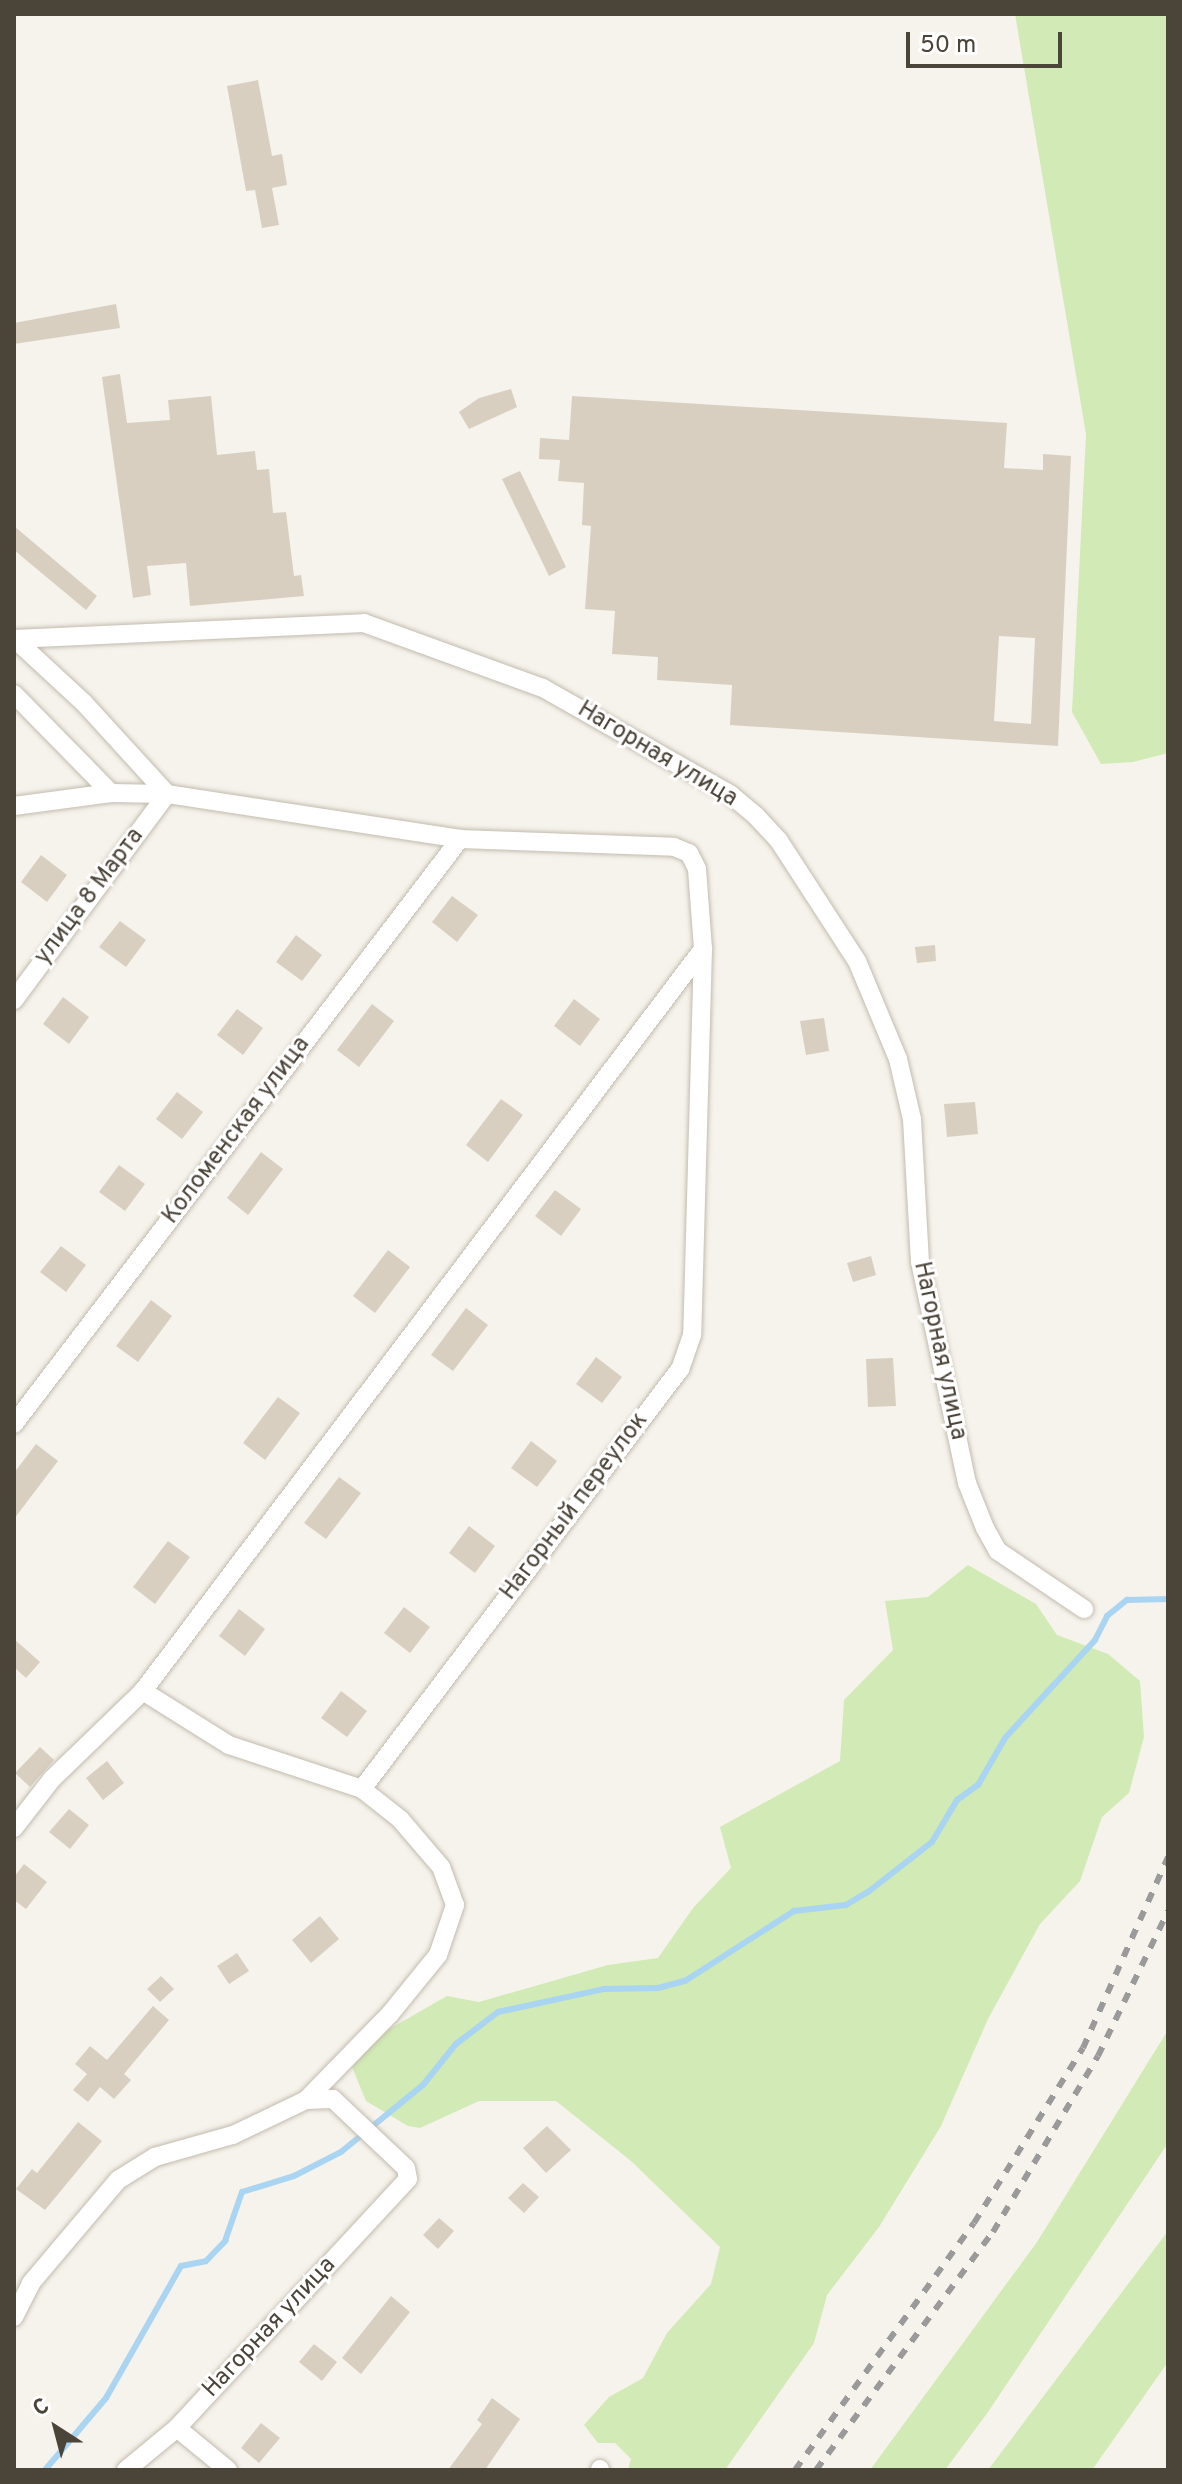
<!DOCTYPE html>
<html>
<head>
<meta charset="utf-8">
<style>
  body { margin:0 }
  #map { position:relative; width:1182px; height:2484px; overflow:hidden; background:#f6f3ec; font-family:Overpass,sans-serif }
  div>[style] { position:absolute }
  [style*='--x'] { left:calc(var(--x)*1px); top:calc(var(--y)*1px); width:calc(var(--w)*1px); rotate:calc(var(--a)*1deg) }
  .green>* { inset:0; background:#d2eab5 }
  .stream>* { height:6px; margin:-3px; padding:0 3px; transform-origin:3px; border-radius:3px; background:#a9d4f2 }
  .building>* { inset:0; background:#d8cfc1 }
  .roads { filter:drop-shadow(0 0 2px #c2bbae) drop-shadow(0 0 2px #c2bbae) }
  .minor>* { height:18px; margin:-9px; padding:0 9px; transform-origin:9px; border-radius:9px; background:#fff }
  .rail>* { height:6px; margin-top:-3px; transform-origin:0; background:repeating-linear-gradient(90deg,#9a9a9a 0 10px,transparent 0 20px) }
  span { translate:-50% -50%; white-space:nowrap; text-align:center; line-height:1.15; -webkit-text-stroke:6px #fff; paint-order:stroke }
  .street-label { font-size:24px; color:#4b4439 }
  .frame { position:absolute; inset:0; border:16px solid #4b4439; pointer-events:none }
  .north { position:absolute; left:16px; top:2388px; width:80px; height:80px; -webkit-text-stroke:6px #fff; paint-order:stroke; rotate:324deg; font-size:22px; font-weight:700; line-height:32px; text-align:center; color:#4b4439 }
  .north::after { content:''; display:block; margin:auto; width:28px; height:36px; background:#4b4439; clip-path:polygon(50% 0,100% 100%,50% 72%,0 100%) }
  .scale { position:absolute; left:906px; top:32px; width:156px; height:36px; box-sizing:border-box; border:4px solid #4b4439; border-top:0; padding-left:10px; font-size:24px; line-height:28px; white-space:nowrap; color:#4b4439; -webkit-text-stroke:6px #fff; paint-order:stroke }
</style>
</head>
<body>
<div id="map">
  <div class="green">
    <div style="clip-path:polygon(1015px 14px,1168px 14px,1168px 753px,1133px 762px,1101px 764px,1072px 712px,1086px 434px)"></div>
    <div style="clip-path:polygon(968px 1565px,1036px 1604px,1057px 1635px,1108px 1654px,1140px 1681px,1144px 1737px,1129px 1793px,1102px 1817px,1080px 1881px,1040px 1924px,988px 2019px,941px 2126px,879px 2227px,827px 2295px,814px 2343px,725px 2470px,628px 2470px,631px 2459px,615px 2443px,598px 2443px,584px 2425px,609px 2397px,643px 2378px,667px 2333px,711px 2284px,720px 2247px,631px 2161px,556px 2101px,479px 2101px,420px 2128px,408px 2126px,366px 2101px,352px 2067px,384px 2032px,447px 1996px,479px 2002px,608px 1965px,658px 1958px,693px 1908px,731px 1868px,720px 1827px,840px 1761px,844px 1700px,893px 1650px,885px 1601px,928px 1597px)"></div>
    <div style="clip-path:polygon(1168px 2030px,1168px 2143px,988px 2412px,945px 2470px,870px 2470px,1037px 2242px)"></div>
    <div style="clip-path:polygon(1168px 2231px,1168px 2362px,1092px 2470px,988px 2470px)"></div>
  </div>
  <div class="stream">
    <div style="--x:45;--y:2470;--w:94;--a:-49.7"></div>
    <div style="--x:106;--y:2398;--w:152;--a:-60.4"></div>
    <div style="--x:181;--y:2266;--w:25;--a:-11"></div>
    <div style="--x:206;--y:2261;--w:28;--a:-46"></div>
    <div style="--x:225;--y:2241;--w:52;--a:-70.9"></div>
    <div style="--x:242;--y:2192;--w:54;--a:-17.1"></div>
    <div style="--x:294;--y:2176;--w:53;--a:-27.1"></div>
    <div style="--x:341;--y:2152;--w:106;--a:-39.3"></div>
    <div style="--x:423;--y:2085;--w:53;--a:-51.2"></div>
    <div style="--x:456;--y:2044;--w:53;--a:-37.3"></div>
    <div style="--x:498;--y:2012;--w:108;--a:-12.2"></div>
    <div style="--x:604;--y:1989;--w:54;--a:-1.1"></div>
    <div style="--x:658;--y:1988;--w:28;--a:-15"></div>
    <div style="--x:685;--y:1981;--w:130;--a:-32.7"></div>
    <div style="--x:794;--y:1911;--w:52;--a:-6.6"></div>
    <div style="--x:846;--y:1905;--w:26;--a:-31"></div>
    <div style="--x:868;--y:1892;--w:81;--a:-38"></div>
    <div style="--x:932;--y:1842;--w:49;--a:-59.2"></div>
    <div style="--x:957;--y:1800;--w:26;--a:-36"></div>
    <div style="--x:978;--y:1785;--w:54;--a:-60.1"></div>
    <div style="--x:1005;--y:1738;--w:133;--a:-47.4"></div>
    <div style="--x:1095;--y:1640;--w:27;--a:-63"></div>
    <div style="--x:1107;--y:1616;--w:26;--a:-39"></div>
    <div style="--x:1127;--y:1600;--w:41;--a:-1.4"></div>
  </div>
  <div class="building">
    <div style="clip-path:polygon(258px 80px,272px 156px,282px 154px,287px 185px,272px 188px,279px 225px,262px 228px,255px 190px,246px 191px,227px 86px)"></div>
    <div style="clip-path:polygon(116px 304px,120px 328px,14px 344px,14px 323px)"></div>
    <div style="clip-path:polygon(120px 374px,127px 423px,170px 420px,168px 400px,211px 396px,217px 455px,255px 451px,257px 470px,269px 469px,273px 513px,286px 512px,294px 576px,301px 575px,304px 596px,190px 606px,186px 563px,147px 566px,151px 595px,133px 598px,102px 377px)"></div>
    <div style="clip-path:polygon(511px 389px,517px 407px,469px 429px,459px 412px,479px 398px)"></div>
    <div style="clip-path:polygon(evenodd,572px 396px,1007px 423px,1004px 468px,1043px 470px,1043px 454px,1071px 456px,1058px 746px,730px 725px,732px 685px,657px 680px,658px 657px,612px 654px,615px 611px,585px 609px,591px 526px,582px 525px,584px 483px,558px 481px,560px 460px,539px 459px,540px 438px,569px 440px,572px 396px,999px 636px,1035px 638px,1031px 724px,994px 721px,999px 636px)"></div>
    <div style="clip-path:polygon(520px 471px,566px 567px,549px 576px,502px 479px)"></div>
    <div style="clip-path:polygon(14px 526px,97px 596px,86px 610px,14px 550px)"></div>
    <div style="clip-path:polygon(41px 855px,67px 875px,47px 902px,21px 882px)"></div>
    <div style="clip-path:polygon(452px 896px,478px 915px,457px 942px,432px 922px)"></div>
    <div style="clip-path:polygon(120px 921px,146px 940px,126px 967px,99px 947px)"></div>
    <div style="clip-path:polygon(296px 935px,322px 955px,302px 981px,276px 962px)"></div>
    <div style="clip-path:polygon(935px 945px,936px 961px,917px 963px,915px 947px)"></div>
    <div style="clip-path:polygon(63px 997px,89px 1017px,69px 1044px,43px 1024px)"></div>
    <div style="clip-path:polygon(574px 999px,600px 1019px,580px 1046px,554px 1026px)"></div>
    <div style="clip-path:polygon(372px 1004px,394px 1021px,359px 1067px,337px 1050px)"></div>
    <div style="clip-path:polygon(237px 1009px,263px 1028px,243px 1055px,217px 1035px)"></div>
    <div style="clip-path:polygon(824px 1018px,829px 1051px,806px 1055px,800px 1021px)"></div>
    <div style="clip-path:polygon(177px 1092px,203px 1112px,182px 1139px,156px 1119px)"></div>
    <div style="clip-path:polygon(501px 1099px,523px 1115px,488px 1162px,466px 1145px)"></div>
    <div style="clip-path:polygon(975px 1102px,978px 1134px,947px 1137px,944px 1104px)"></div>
    <div style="clip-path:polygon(261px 1152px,283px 1169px,248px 1215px,227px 1198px)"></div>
    <div style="clip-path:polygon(119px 1165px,145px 1184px,125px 1211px,99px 1192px)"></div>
    <div style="clip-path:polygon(555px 1190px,581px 1209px,561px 1236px,535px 1216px)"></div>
    <div style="clip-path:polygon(61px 1246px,86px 1265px,66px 1292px,40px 1272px)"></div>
    <div style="clip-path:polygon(388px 1250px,410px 1267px,375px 1313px,353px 1296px)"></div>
    <div style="clip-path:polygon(871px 1256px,876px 1275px,853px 1282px,847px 1263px)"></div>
    <div style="clip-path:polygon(151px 1300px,172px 1316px,138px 1362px,116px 1346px)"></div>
    <div style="clip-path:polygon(466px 1308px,488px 1325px,453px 1371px,431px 1355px)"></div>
    <div style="clip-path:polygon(596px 1357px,622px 1377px,602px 1403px,576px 1384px)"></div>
    <div style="clip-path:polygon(893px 1358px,896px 1406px,868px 1407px,866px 1359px)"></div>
    <div style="clip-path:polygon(278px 1397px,300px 1413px,265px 1460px,243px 1443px)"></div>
    <div style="clip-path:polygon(531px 1441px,557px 1461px,537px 1487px,511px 1468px)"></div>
    <div style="clip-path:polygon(36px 1444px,58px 1461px,14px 1519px,14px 1473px)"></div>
    <div style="clip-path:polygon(339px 1477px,361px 1493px,326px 1539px,304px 1523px)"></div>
    <div style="clip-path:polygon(469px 1526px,495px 1546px,475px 1573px,449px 1553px)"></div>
    <div style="clip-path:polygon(168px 1541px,190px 1557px,155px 1604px,133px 1587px)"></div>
    <div style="clip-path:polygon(404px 1607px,430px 1627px,410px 1653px,384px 1633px)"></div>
    <div style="clip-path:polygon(239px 1609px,265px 1629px,245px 1656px,219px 1636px)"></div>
    <div style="clip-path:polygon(14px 1639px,40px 1662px,26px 1678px,14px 1667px)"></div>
    <div style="clip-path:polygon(341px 1691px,367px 1711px,347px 1737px,321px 1718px)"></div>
    <div style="clip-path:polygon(40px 1747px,54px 1760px,30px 1787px,15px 1773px)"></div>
    <div style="clip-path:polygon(107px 1761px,124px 1783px,103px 1800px,86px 1778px)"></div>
    <div style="clip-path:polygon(69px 1809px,89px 1825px,70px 1849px,49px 1832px)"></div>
    <div style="clip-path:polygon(24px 1864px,47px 1882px,26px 1909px,14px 1900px,14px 1877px)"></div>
    <div style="clip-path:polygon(320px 1916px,339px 1939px,311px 1963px,292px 1940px)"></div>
    <div style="clip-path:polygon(237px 1953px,249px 1971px,229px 1984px,217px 1966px)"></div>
    <div style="clip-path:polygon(161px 1976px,174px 1989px,160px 2002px,147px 1989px)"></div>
    <div style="clip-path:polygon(153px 2006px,169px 2020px,124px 2074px,131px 2080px,114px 2099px,100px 2087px,88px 2102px,73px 2090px,87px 2074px,75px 2064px,90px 2046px,107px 2060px)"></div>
    <div style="clip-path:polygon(78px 2122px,102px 2141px,45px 2210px,16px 2189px,32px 2169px,37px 2173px)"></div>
    <div style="clip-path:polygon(547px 2126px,571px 2150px,546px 2173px,523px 2148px)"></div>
    <div style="clip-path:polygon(523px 2183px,539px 2197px,524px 2213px,508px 2198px)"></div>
    <div style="clip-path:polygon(439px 2218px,454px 2231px,438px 2249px,423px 2235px)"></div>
    <div style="clip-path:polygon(391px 2296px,410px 2312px,361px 2374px,342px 2358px)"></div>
    <div style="clip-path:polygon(314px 2344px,337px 2362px,322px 2381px,299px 2362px)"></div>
    <div style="clip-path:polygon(492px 2398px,520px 2419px,485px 2470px,448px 2470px,482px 2424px,477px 2420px)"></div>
    <div style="clip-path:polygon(261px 2423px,280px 2438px,259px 2463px,241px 2448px)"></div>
  </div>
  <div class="roads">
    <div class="minor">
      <div style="--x:14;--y:639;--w:350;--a:-2.6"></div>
      <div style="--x:364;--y:623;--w:190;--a:20"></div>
      <div style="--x:543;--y:688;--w:216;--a:29.6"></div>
      <div style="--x:731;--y:795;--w:33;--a:40"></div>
      <div style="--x:756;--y:816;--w:34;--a:47"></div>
      <div style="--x:779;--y:841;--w:143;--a:57"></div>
      <div style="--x:857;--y:961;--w:106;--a:67.3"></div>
      <div style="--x:898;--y:1059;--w:62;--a:76.9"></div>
      <div style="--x:912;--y:1119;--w:143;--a:86.8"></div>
      <div style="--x:920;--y:1262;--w:226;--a:78"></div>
      <div style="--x:967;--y:1483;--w:48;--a:68.2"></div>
      <div style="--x:985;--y:1528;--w:26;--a:61"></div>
      <div style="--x:998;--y:1551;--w:104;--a:34"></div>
      <div style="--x:14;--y:644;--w:4;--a:-45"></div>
      <div style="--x:17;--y:641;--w:91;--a:42.8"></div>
      <div style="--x:84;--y:703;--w:123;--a:47.6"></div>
      <div style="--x:167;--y:794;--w:257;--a:126.6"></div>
      <div style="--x:14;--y:694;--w:139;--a:45.6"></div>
      <div style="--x:14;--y:806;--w:98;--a:-7.6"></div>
      <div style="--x:111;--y:793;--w:56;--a:1"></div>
      <div style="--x:167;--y:794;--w:296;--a:8.7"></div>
      <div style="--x:460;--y:839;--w:214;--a:2.1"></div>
      <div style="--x:674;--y:847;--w:16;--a:22"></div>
      <div style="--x:689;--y:853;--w:18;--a:63"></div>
      <div style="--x:697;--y:869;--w:80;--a:85.7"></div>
      <div style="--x:703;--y:949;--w:386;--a:91.6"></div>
      <div style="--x:692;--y:1335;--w:36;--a:109"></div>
      <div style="--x:680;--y:1369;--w:527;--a:127.13"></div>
      <div style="--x:362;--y:1789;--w:140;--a:-161.7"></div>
      <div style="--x:229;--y:1745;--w:102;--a:-147.9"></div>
      <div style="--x:14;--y:1424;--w:736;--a:-52.68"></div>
      <div style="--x:14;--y:1828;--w:62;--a:-52.2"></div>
      <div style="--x:52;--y:1779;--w:127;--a:-44"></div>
      <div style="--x:143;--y:1691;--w:930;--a:-52.96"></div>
      <div style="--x:306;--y:2100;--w:120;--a:-45.7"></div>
      <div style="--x:390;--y:2014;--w:76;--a:-50.9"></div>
      <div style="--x:438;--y:1955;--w:53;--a:-71.2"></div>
      <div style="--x:455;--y:1905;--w:40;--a:-110.2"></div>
      <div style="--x:441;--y:1867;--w:63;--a:-130.5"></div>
      <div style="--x:400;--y:1819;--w:48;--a:-141.7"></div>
      <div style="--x:14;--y:2317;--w:38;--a:-63"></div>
      <div style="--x:31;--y:2283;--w:135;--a:-49.8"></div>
      <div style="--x:118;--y:2180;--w:44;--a:-31.9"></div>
      <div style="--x:155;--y:2157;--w:81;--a:-15.8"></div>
      <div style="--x:233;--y:2135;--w:81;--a:-25.6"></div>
      <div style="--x:306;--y:2100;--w:27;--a:-2"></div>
      <div style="--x:333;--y:2099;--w:100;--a:43.4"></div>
      <div style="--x:406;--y:2168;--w:11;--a:80"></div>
      <div style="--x:408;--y:2179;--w:225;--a:132.8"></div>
      <div style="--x:255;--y:2344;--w:115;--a:132.9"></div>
      <div style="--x:177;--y:2428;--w:66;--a:140.5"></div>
      <div style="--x:177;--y:2428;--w:66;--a:39.5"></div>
      <div style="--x:600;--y:2470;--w:1;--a:-90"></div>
    </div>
  </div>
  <div class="rail">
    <div style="--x:795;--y:2470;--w:305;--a:-54.1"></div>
    <div style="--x:974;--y:2223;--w:206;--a:-58.1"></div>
    <div style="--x:1083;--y:2048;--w:209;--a:-66"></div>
    <div style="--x:816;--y:2470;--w:297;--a:-53.4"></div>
    <div style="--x:993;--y:2232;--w:205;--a:-59.2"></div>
    <div style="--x:1098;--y:2056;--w:161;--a:-64.2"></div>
  </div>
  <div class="street-label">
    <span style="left:657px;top:755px;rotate:31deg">Нагорная улица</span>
    <span style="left:90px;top:897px;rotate:-53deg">улица 8 Марта</span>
    <span style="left:237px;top:1131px;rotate:-53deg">Коломенская улица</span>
    <span style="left:939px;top:1351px;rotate:78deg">Нагорная улица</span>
    <span style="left:575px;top:1507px;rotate:-53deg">Нагорный переулок</span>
    <span style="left:270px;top:2328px;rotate:-47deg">Нагорная улица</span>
  </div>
  <div class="frame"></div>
  <div class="north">С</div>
  <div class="scale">50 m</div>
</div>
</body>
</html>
